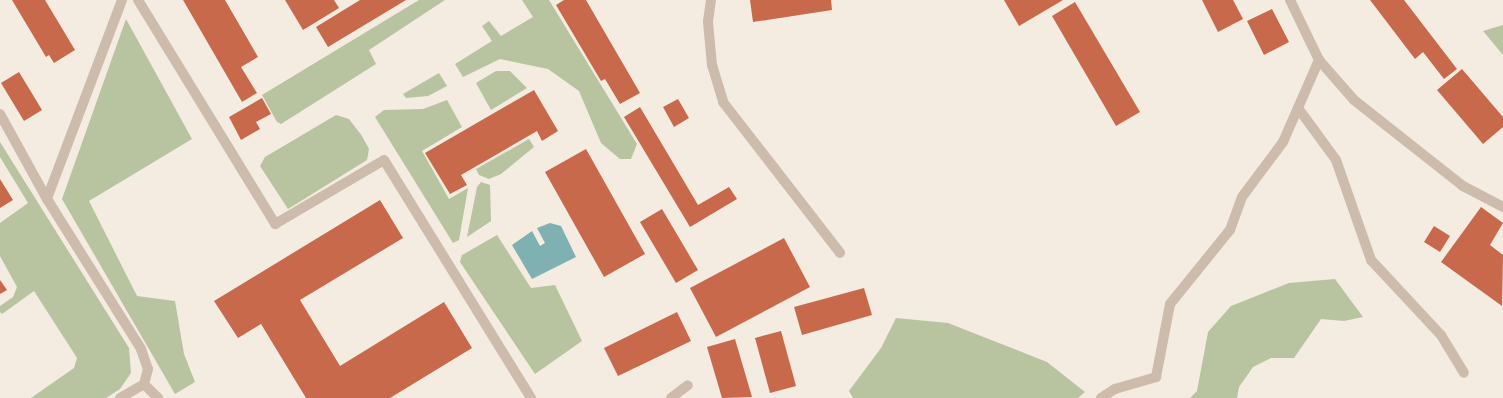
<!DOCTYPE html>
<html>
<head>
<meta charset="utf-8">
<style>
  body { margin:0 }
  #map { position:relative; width:1503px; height:398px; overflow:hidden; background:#f4ebe1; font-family:"Alegreya Sans",sans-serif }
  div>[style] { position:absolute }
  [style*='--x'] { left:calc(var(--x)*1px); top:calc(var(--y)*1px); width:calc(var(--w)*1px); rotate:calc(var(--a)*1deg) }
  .green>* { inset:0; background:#b8c4a0 }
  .water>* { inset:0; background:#7fb0b2 }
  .building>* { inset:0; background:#c8694b }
  .minor>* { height:10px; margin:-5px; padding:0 5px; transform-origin:5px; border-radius:5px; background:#cdbbac }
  span { translate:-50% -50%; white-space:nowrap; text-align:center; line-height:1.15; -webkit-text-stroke:3px #fbf5ee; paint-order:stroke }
</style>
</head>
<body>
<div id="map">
  <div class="green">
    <div style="clip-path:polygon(419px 0,445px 0,369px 50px,376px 64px,281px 124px,277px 122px,262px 95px)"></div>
    <div style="clip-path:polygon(522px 0,549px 0,637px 144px,631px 159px,620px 159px,601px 143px,579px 91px,548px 69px,500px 59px,463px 77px,455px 64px,492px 41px,482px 26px,489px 21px,501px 36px,533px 17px)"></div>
    <div style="clip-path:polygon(126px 19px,192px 139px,89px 201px,137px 296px,175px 301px,184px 354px,195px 382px,175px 394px,62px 199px)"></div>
    <div style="clip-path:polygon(1503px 25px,1503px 55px,1483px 31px)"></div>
    <div style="clip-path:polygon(496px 71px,510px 71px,527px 88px,491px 110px,476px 83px)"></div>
    <div style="clip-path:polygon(439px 73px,447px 86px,428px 96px,406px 98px,403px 94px)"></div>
    <div style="clip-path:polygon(447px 100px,462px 127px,422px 151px,449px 199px,468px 188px,459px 240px,453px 243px,375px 117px,384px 110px,423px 109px)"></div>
    <div style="clip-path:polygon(336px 115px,349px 119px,362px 136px,369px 149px,367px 160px,288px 209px,260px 166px,265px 157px)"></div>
    <div style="clip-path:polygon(529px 139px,534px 147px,501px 174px,489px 179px,479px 175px,476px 169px)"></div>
    <div style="clip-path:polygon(0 142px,129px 348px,131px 373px,120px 389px,106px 398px,31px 398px,74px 368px,77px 358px,34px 291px,2px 314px,0 312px,0 306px,13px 297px,17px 287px,0 256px,0 223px,28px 203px,0 157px)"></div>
    <div style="clip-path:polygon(481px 182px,490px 185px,491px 221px,467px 237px,477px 187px)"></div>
    <div style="clip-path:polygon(497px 235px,531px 288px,555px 285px,582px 341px,535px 374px,460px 262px,462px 255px)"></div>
    <div style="clip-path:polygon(1335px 279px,1363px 317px,1344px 321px,1321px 319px,1294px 358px,1271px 358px,1253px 367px,1239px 387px,1237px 398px,1190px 398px,1197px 391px,1208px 332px,1231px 306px,1289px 283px)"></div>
    <div style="clip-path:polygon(896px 318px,948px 323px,1047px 362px,1085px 392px,1078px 398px,853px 398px,849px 391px,881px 348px)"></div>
  </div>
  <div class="water">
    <div style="clip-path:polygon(550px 223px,561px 226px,576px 257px,532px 279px,512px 245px,532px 231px,540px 246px,545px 243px,537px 228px)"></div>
  </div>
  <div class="building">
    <div style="clip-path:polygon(12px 0,45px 0,75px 50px,54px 63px,49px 55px,46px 57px)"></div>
    <div style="clip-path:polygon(183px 0,225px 0,258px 57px,241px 67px,257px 93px,242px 102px)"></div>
    <div style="clip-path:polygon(285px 0,334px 0,339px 8px,303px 30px)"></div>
    <div style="clip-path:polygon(360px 0,406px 0,328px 47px,316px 27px)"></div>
    <div style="clip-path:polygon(564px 0,586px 0,640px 93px,620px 104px,605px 79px,601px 81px,556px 5px)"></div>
    <div style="clip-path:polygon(750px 0,831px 0,832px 10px,753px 22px)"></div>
    <div style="clip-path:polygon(1004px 0,1063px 0,1019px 26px)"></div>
    <div style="clip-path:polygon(1202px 0,1233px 0,1243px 19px,1218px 32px)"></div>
    <div style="clip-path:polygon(1370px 0,1404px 0,1457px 69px,1444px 79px,1423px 52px,1415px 59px)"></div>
    <div style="clip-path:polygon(1075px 2px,1140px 112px,1116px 126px,1052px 16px)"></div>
    <div style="clip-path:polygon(1272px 9px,1289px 42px,1264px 55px,1247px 21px)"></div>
    <div style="clip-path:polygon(1462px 69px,1503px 117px,1503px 127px,1483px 144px,1437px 90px)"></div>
    <div style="clip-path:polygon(19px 72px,42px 110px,24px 121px,1px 83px)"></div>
    <div style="clip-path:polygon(534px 90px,558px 131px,542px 141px,537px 131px,461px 175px,467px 185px,450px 194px,425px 153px)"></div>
    <div style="clip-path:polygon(262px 98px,271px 114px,256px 122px,260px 129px,241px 140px,229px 117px)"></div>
    <div style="clip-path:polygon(678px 99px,689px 118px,674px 127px,663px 107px)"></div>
    <div style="clip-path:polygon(640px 107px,698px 205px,729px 187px,737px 199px,690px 227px,624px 117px)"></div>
    <div style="clip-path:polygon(586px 149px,645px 254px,604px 277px,545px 172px)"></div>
    <div style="clip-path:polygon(0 179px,13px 200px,0 208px)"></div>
    <div style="clip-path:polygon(380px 200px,403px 238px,300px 300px,340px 366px,444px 302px,472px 348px,390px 398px,306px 398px,261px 324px,238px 338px,214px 301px)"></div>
    <div style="clip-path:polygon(1481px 207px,1503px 223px,1490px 245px,1503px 255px,1502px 306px,1441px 262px)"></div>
    <div style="clip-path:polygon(662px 209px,698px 270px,676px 283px,640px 222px)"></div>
    <div style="clip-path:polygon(1434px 226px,1450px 236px,1440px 252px,1424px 242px)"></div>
    <div style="clip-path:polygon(784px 238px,810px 287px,716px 337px,690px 288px)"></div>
    <div style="clip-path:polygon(0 280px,7px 290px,0 294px)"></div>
    <div style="clip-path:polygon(864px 288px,872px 315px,802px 335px,794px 307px)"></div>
    <div style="clip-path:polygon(677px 312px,691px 341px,618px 376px,604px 348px)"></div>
    <div style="clip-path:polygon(781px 331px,796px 386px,770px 393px,755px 338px)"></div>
    <div style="clip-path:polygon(735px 339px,752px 397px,722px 398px,707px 347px)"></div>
  </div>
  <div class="minor">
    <div style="--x:122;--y:0;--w:213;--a:110.7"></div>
    <div style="--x:47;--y:199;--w:177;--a:57.9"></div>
    <div style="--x:141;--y:349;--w:21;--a:71"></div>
    <div style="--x:148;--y:369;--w:16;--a:105"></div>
    <div style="--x:144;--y:384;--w:20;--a:45"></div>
    <div style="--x:138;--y:0;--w:263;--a:58.5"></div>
    <div style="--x:275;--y:224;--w:126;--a:-30.4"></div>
    <div style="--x:384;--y:160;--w:280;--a:58.3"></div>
    <div style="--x:711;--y:0;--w:22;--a:98"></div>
    <div style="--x:708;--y:22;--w:43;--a:84.7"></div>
    <div style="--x:712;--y:65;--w:39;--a:73"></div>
    <div style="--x:723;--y:102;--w:191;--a:52.2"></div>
    <div style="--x:1290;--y:0;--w:67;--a:64.2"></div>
    <div style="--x:1319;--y:60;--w:53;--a:48.8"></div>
    <div style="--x:1354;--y:100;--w:139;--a:38.3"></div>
    <div style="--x:1463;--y:186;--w:45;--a:27.7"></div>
    <div style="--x:1298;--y:108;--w:64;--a:53.8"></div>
    <div style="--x:1336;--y:160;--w:106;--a:70.7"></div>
    <div style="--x:1371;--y:260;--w:103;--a:47"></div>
    <div style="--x:1441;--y:335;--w:44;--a:58.8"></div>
    <div style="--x:0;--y:114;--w:97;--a:61.1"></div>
    <div style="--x:120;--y:398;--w:28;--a:-30"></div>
    <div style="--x:671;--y:398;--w:21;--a:-37"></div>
    <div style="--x:1101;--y:398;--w:17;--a:-33"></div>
    <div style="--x:1115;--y:389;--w:43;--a:-16.3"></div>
    <div style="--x:1156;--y:377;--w:74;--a:-79.1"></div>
    <div style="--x:1170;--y:304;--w:95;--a:-51"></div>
    <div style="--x:1230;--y:230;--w:35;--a:-70"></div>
    <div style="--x:1242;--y:197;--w:69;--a:-53.3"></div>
    <div style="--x:1283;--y:142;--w:90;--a:-66.3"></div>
  </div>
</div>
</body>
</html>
